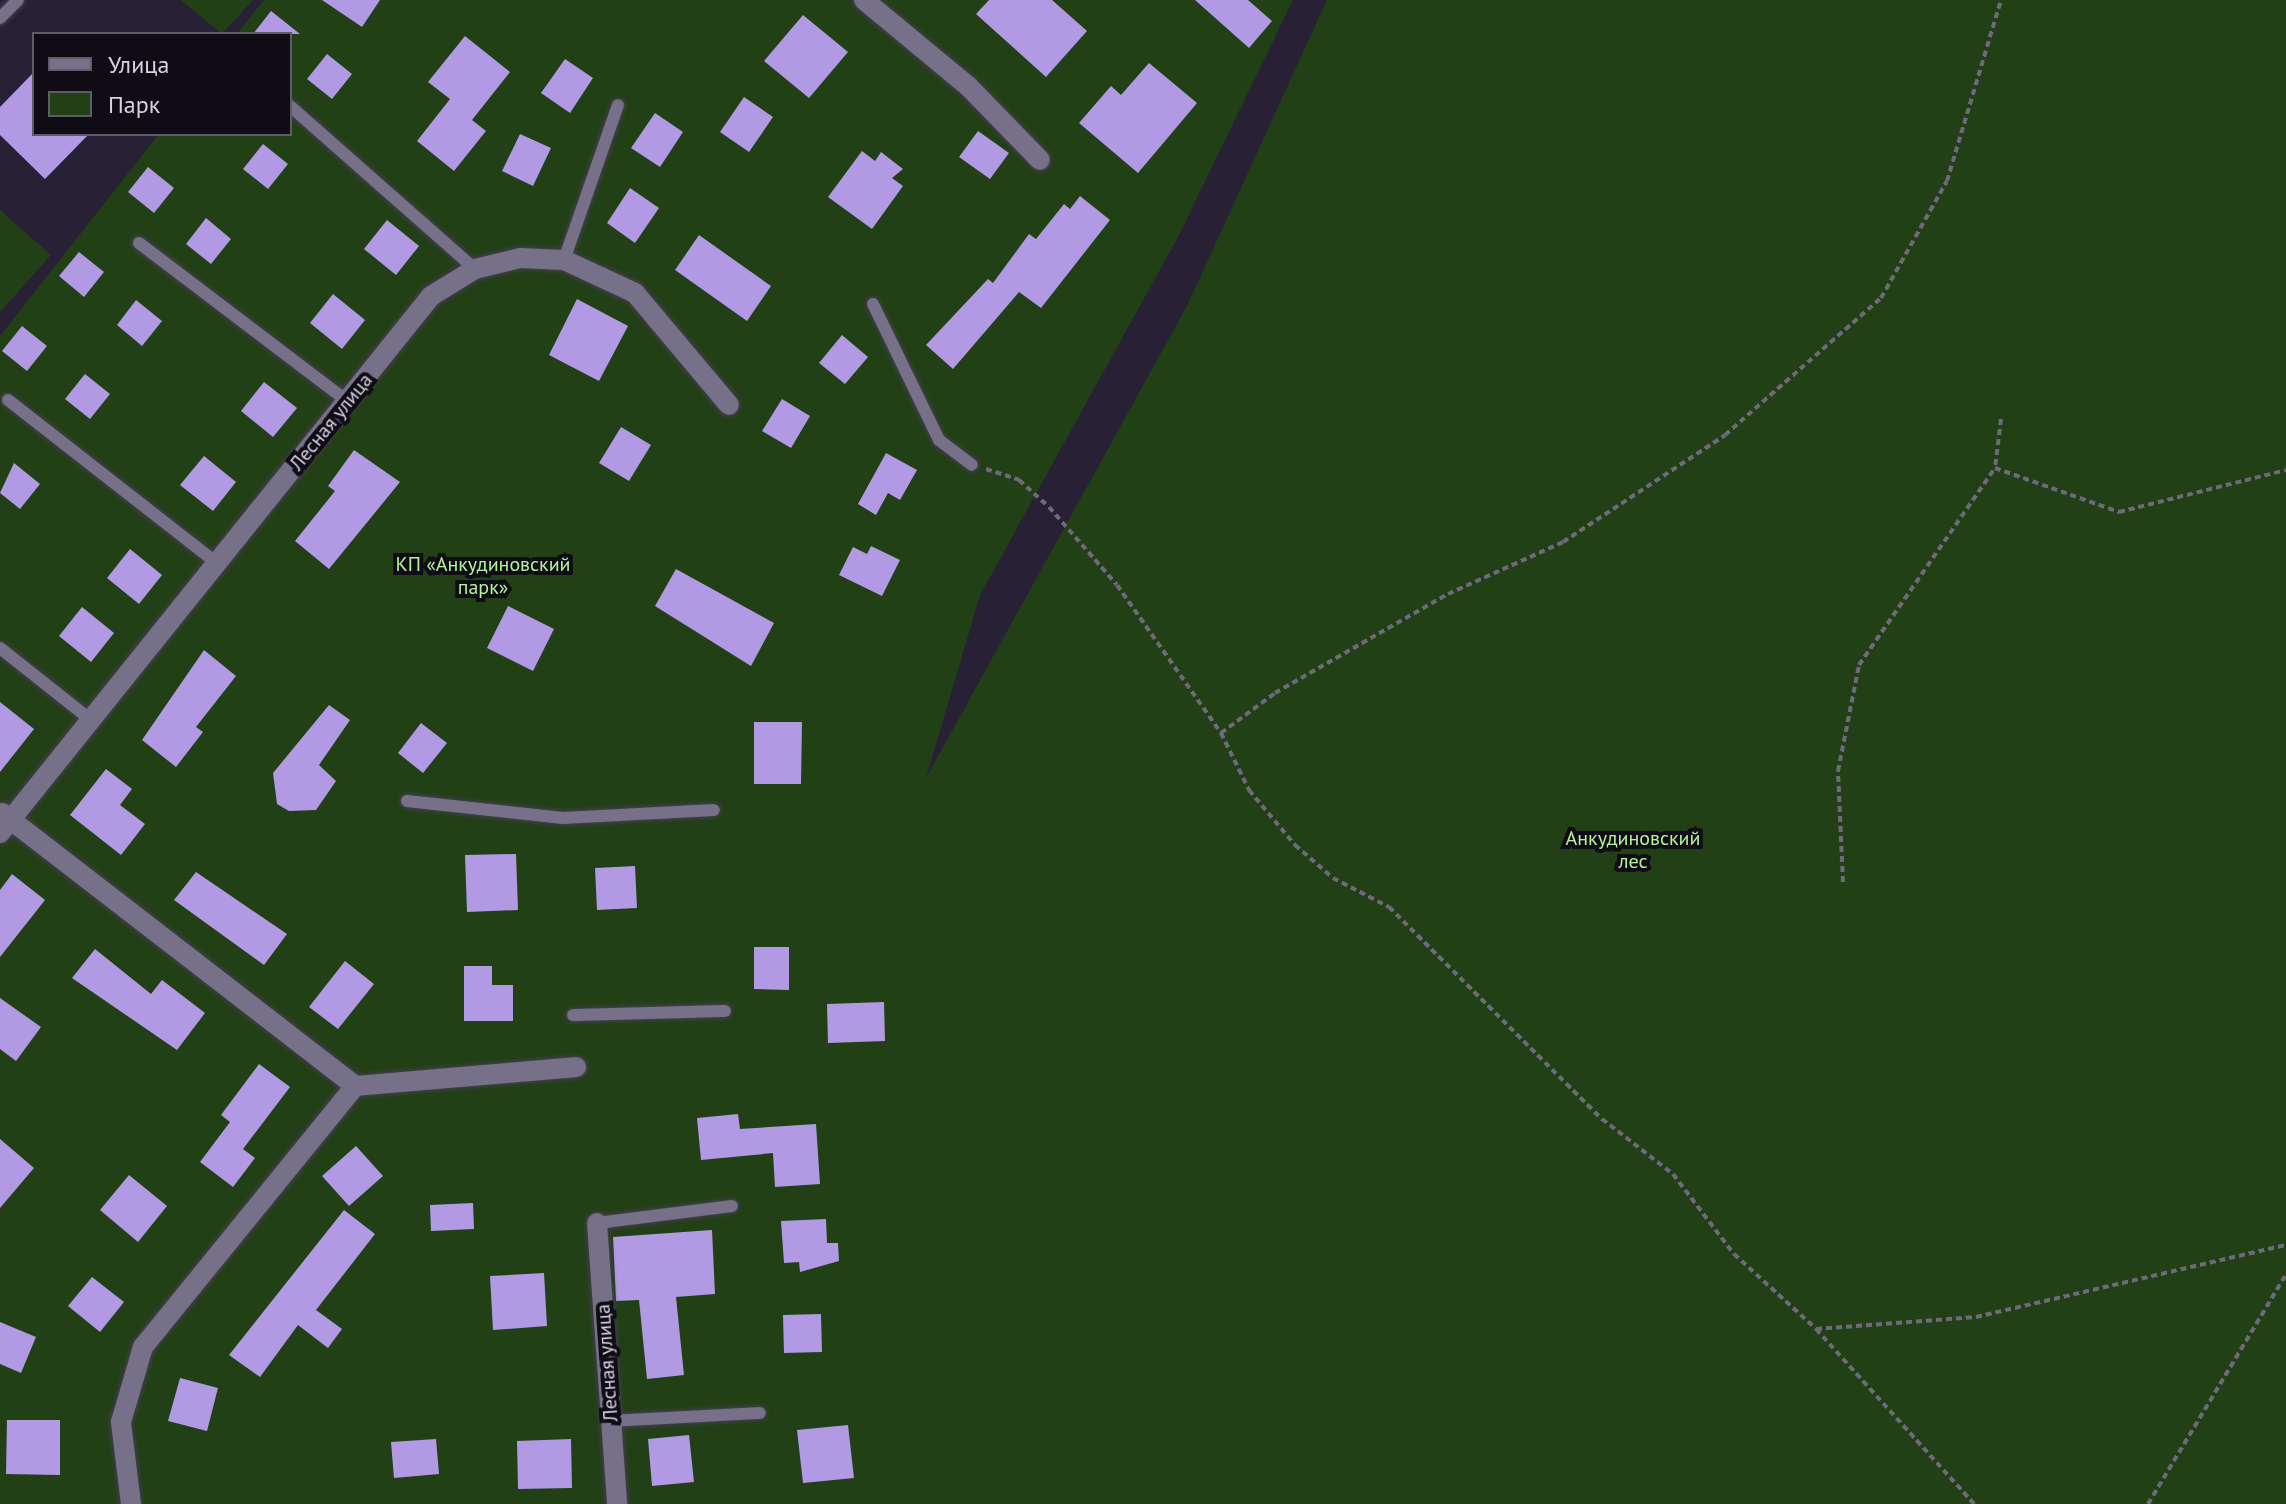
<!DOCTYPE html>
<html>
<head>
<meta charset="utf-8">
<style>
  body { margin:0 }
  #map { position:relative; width:2286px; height:1504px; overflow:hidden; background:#282136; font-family:"PT Sans",sans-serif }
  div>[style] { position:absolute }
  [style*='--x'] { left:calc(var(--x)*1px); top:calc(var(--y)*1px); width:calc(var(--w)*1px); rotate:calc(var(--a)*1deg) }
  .green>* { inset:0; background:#224016 }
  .building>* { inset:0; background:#b19ae3 }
  .path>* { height:4px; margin-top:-2px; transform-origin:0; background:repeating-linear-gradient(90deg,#6e697b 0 6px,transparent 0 10px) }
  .roads { filter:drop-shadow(0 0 2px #443e50) drop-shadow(0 0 2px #443e50) }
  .lane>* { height:12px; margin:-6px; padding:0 6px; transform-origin:6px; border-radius:6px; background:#777089 }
  .street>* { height:20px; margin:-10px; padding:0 10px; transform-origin:10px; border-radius:10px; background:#777089 }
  span { translate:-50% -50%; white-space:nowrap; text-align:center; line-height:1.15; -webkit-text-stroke:8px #0f0c16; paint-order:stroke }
  .street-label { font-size:20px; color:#d7d3e2 }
  .park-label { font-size:20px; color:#b3f49a }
  .legend { position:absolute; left:32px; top:32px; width:260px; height:104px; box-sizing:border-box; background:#0f0c16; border:2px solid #5f5c68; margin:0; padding:10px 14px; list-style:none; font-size:24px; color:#d7d3e2 }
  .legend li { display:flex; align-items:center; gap:16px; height:40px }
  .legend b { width:40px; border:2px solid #5f5c68 }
</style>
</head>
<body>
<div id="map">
  <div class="green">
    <div style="clip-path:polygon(181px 0,253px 0,222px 34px)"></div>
    <div style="clip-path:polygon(264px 0,1293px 0,1178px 237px,980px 595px,926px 778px,1187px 306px,1327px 0,2286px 0,2286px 1504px,0 1504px,0 336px,159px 134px,290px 134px,290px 34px,237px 34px)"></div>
    <div style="clip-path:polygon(0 210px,51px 255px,0 312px)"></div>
  </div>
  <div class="building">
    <div style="clip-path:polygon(322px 0,380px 0,362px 27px)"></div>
    <div style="clip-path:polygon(989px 0,1052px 0,1087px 31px,1046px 77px,976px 14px)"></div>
    <div style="clip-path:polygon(1195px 0,1248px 0,1272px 21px,1249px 48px)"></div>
    <div style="clip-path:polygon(271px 11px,300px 34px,253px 34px)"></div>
    <div style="clip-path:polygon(803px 15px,848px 52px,809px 98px,764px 61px)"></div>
    <div style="clip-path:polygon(465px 36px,510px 72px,472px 120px,486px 131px,454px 171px,417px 141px,450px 99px,428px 82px)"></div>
    <div style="clip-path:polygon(327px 54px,352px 74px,332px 99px,307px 79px)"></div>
    <div style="clip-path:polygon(565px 59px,593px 78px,570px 113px,541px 93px)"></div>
    <div style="clip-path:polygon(1149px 63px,1197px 103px,1138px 173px,1079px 123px,1111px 86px,1121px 95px)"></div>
    <div style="clip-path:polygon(34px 72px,34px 134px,89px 134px,45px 179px,0 135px,0 107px)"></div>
    <div style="clip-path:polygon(744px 97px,773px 117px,749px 152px,720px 132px)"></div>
    <div style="clip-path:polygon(655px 113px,683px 132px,660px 167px,631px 148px)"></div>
    <div style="clip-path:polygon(978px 131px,1009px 153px,990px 179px,959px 157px)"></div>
    <div style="clip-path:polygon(520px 134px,551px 148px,533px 186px,502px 171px)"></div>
    <div style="clip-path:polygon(263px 144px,288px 164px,268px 189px,243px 169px)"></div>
    <div style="clip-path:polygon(862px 151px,875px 161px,881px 152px,903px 169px,892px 178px,903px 186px,872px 229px,828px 197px)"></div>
    <div style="clip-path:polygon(148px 167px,174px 188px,154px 213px,128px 192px)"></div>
    <div style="clip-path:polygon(630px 188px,659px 208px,635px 243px,607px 223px)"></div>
    <div style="clip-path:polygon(1080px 196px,1110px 220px,1041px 308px,1019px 292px,953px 369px,926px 345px,988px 279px,993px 283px,1029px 234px,1036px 239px,1064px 204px,1070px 209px)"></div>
    <div style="clip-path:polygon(206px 218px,231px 239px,211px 264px,186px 244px)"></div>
    <div style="clip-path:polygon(387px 220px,419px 246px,396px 275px,364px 249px)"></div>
    <div style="clip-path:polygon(699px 235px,771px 286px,747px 321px,675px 270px)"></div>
    <div style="clip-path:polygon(79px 252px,104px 272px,84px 297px,59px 276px)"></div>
    <div style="clip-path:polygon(333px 294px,365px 320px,342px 349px,310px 323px)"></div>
    <div style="clip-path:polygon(577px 299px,628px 326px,599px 381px,549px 355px)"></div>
    <div style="clip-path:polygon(136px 300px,162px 321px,142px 346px,117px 325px)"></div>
    <div style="clip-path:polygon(22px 326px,47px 346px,27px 371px,2px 351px)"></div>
    <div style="clip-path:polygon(842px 335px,868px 357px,845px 384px,819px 363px)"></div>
    <div style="clip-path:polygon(85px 374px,110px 394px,90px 419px,65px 399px)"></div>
    <div style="clip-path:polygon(264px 382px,297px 408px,273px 437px,241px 411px)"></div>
    <div style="clip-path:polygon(782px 399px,810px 416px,791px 448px,762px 431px)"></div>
    <div style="clip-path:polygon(621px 427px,651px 445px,629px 481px,599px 463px)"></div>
    <div style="clip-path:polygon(354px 450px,400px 482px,329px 569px,295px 541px,335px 491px,328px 486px)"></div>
    <div style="clip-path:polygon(886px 453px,917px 470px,900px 500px,888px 493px,876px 515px,858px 504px)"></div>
    <div style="clip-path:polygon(204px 456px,236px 482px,213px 511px,180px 485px)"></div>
    <div style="clip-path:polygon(14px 463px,40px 484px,20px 509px,0 493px)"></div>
    <div style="clip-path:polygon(871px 546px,900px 560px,882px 596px,839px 575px,853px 547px,867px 554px)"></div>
    <div style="clip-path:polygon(130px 549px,162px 575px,139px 604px,107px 578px)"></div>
    <div style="clip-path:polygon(676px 569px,774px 623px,751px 666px,655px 606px)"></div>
    <div style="clip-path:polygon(508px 606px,554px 629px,533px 671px,487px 648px)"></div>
    <div style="clip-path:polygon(82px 607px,114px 633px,91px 662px,59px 636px)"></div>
    <div style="clip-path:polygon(204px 650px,236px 676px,196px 727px,203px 732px,176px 767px,142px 740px)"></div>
    <div style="clip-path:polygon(0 702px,34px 729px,0 772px)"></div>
    <div style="clip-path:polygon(329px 705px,350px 720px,319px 765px,336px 781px,316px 810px,289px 811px,277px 804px,273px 773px)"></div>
    <div style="clip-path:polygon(754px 722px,802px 722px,801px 784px,754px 784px)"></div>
    <div style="clip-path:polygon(421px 723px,447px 743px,423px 773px,398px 753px)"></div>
    <div style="clip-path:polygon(106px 769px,132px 789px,120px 805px,145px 824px,121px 855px,70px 815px)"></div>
    <div style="clip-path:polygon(516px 854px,518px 910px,467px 912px,465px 855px)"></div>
    <div style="clip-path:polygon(635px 866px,637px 908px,597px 910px,595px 868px)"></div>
    <div style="clip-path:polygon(196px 872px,287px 934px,264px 965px,174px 900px)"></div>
    <div style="clip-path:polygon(12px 874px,45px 900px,0 957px,0 890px)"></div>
    <div style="clip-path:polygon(754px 947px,789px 947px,789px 990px,754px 989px)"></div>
    <div style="clip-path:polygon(95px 949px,151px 994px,162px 980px,205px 1013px,177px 1050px,72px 978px)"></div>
    <div style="clip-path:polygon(345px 961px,374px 984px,338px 1029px,309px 1007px)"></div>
    <div style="clip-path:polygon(464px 966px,492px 966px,492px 985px,513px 985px,513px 1021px,464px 1021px)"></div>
    <div style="clip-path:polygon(0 998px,41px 1027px,16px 1061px,0 1049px)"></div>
    <div style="clip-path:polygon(884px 1002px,885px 1041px,828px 1043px,827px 1004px)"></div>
    <div style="clip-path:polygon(259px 1064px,290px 1087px,243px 1149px,255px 1158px,233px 1187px,200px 1162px,230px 1122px,221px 1115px)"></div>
    <div style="clip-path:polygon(738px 1114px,740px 1129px,816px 1124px,820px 1184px,775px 1187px,773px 1153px,701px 1160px,697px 1118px)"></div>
    <div style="clip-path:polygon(0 1139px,34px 1168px,0 1208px)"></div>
    <div style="clip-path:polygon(356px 1146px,383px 1176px,349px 1206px,322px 1176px)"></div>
    <div style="clip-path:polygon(129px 1175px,167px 1206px,138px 1242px,100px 1210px)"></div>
    <div style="clip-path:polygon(473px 1203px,474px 1229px,431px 1231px,430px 1205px)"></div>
    <div style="clip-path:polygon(344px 1210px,375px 1234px,316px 1310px,342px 1329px,328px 1348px,298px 1325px,260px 1377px,229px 1355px)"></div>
    <div style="clip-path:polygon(826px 1219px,827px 1243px,838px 1243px,839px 1261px,800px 1272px,799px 1262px,784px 1263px,781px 1221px)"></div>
    <div style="clip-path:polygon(712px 1230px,715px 1294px,676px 1297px,684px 1375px,647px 1379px,639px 1300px,616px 1301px,613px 1237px)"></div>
    <div style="clip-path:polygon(544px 1273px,547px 1326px,493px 1330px,490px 1276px)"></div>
    <div style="clip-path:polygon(92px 1277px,124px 1302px,100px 1332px,68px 1306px)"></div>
    <div style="clip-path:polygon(821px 1314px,822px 1352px,784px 1353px,783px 1315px)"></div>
    <div style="clip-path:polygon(0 1322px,36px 1337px,21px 1373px,0 1364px)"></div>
    <div style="clip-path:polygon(180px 1378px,218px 1388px,207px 1431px,168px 1421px)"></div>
    <div style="clip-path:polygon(7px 1420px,60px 1420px,60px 1475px,6px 1474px)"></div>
    <div style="clip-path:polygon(848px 1425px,854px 1478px,803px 1483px,797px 1430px)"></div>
    <div style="clip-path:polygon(689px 1435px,694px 1482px,652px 1486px,648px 1439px)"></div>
    <div style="clip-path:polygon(436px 1439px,439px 1474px,394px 1478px,391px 1442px)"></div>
    <div style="clip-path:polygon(571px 1439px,572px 1488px,518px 1489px,517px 1441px)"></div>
  </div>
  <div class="path">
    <div style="--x:2001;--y:419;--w:49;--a:97"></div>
    <div style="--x:1995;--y:468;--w:132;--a:19.5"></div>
    <div style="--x:2119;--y:512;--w:172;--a:-14.1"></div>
    <div style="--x:986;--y:469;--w:35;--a:18"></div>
    <div style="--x:1019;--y:480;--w:40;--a:42"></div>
    <div style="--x:1049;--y:507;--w:103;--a:48.9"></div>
    <div style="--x:1117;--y:585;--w:181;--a:54.9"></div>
    <div style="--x:1221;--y:733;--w:64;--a:63.8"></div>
    <div style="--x:1249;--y:790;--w:72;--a:50.1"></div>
    <div style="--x:1295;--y:845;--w:50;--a:41"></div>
    <div style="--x:1333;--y:878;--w:63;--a:27.4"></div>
    <div style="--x:1389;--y:907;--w:301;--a:44.9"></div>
    <div style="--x:1602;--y:1119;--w:90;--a:37.8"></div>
    <div style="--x:1673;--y:1174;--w:101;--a:52.7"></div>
    <div style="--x:1734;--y:1254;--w:111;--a:42.4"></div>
    <div style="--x:1816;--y:1329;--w:236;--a:47.9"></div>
    <div style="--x:1221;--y:733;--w:67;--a:-36.5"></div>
    <div style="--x:1275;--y:693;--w:199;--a:-29.8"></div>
    <div style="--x:1448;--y:594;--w:126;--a:-24.3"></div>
    <div style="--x:1563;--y:542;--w:194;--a:-33.4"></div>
    <div style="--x:1725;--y:435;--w:208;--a:-41.3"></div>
    <div style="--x:1881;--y:298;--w:134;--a:-60.6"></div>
    <div style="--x:1947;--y:181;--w:189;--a:-73.4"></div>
    <div style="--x:1843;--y:882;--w:111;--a:-92.6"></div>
    <div style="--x:1838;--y:771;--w:108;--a:-78.8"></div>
    <div style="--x:1859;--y:665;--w:239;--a:-55.4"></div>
    <div style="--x:1816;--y:1329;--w:160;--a:-4.3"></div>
    <div style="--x:1976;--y:1317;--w:318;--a:-13.1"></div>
    <div style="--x:2148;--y:1504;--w:268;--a:-59"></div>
  </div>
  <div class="roads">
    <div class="lane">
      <div style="--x:0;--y:18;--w:25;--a:-45"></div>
      <div style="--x:290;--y:106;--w:247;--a:41.4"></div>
      <div style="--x:139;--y:243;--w:261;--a:37.2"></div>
      <div style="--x:564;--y:260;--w:164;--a:-70.8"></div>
      <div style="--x:873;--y:304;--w:151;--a:64.1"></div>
      <div style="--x:939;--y:440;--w:41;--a:37.1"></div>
      <div style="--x:8;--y:400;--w:265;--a:38"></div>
      <div style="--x:0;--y:648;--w:116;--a:38.4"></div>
      <div style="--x:407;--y:801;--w:157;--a:6.2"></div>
      <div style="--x:563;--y:818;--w:151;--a:-3"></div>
      <div style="--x:573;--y:1015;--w:152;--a:-1.5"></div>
      <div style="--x:597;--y:1223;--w:136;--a:-7.2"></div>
      <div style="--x:611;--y:1421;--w:149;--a:-3.1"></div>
    </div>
    <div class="street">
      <div style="--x:864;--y:0;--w:135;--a:39.6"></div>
      <div style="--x:968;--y:86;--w:103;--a:45.8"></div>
      <div style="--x:2;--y:813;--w:446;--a:37.7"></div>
      <div style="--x:355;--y:1086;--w:222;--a:-4.9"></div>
      <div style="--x:0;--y:833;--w:689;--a:-51.25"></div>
      <div style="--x:431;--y:296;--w:52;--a:-31.5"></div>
      <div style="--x:475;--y:269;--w:46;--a:-13.7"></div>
      <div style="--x:520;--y:258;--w:44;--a:2.6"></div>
      <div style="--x:564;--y:260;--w:78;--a:24.9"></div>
      <div style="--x:635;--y:293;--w:146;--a:50"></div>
      <div style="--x:597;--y:1223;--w:282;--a:85.9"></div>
      <div style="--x:131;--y:1504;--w:83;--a:-97"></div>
      <div style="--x:121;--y:1422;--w:78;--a:-73.7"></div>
      <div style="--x:143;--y:1347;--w:336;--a:-50.9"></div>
    </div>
  </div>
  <div class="street-label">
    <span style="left:331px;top:422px;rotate:-51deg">Лесная улица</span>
    <span style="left:607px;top:1363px;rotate:-94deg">Лесная улица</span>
  </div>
  <div class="park-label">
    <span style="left:483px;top:576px">КП «Анкудиновский<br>парк»</span>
    <span style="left:1633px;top:850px">Анкудиновский<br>лес</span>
  </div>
  <ul class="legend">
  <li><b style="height:10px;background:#777089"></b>Улица</li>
  <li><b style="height:22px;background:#224016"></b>Парк</li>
  </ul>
</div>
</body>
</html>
